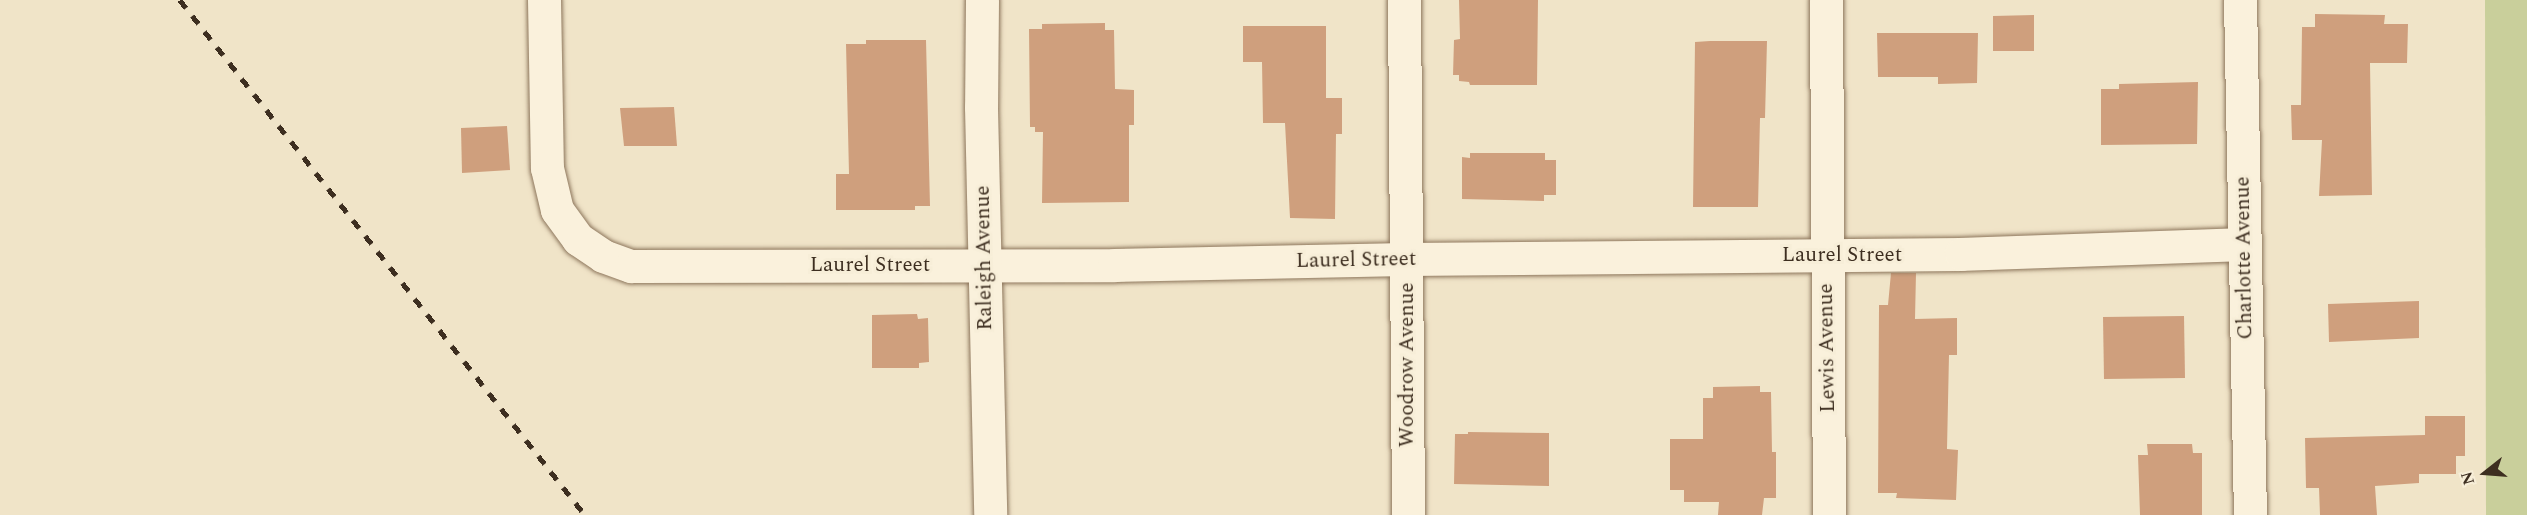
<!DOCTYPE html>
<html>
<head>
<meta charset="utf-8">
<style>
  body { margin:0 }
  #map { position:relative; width:2527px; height:515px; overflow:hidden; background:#f0e4c8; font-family:Spectral,serif }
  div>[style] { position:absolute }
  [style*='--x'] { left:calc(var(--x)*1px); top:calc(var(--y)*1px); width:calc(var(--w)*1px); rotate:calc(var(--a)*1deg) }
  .green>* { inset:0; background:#c9cf9b }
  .building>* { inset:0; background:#cf9f7d }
  .roads { filter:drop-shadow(0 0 2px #8d765c) drop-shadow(0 0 2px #8d765c) }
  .minor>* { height:33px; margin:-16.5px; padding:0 16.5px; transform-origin:16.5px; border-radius:16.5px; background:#faf1dc }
  .rail>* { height:4.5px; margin-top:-2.25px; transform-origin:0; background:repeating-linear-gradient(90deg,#3d2e20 0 10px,transparent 0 20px) }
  span { translate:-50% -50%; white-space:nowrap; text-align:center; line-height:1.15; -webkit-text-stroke:6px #f7eed8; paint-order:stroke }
  .street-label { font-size:21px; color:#3d2e20 }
  .north { position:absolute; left:2455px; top:443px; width:60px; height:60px; -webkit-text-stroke:4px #f7eed8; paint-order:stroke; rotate:253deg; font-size:16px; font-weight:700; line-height:24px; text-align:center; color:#3d2e20 }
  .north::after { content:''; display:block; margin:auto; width:21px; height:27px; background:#3d2e20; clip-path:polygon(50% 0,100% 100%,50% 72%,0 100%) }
</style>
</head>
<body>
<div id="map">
  <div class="green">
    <div style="clip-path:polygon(2485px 0,2527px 0,2527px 515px,2486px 515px)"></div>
  </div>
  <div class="building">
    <div style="clip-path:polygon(1459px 0,1538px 0,1537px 85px,1470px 85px,1469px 82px,1459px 81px,1459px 75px,1453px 75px,1454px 40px,1460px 39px)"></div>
    <div style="clip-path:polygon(2315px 14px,2385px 15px,2384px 24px,2408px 24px,2407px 63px,2370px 63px,2372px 195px,2319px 196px,2322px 140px,2292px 140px,2291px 105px,2301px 105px,2302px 27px,2315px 27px)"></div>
    <div style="clip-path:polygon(2034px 15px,2034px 51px,1993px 51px,1993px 16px)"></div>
    <div style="clip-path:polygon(1105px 23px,1105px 30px,1114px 30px,1115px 89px,1134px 90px,1134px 125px,1129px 125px,1129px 202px,1042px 203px,1043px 132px,1035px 132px,1035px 127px,1030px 127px,1029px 29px,1042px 29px,1042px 24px)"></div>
    <div style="clip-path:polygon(1243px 26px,1326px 26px,1326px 98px,1342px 98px,1342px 134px,1336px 134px,1335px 219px,1290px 218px,1285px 123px,1263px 123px,1262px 62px,1243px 62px)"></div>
    <div style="clip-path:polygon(1877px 33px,1978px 33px,1977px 83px,1938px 84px,1938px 77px,1878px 77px)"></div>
    <div style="clip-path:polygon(866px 40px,926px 40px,930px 206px,915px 206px,915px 210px,836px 210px,836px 174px,849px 174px,846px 44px,866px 44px)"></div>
    <div style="clip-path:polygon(1710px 41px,1767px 41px,1765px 118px,1760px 118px,1758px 207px,1693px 207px,1695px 42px)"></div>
    <div style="clip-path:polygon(2198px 82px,2197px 144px,2101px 145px,2101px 89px,2119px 89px,2119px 84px)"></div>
    <div style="clip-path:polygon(674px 107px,677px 146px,624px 146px,620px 108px)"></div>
    <div style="clip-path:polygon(507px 126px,510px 170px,462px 173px,461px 128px)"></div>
    <div style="clip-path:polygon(1470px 153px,1545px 153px,1545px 160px,1556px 160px,1556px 195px,1544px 195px,1544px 201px,1462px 199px,1462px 157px,1470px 158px)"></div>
    <div style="clip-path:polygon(1891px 273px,1916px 273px,1915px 319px,1957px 318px,1957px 355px,1949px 355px,1947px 449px,1958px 450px,1956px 500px,1896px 498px,1897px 493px,1878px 493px,1879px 305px,1888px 305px)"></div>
    <div style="clip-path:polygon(2419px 301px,2419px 338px,2329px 342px,2328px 304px)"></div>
    <div style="clip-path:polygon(917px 314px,918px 319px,928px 318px,929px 362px,919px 363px,919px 368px,872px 368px,872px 315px)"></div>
    <div style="clip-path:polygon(2184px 316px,2185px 378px,2104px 379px,2103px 317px)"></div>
    <div style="clip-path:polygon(1760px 386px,1760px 392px,1771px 392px,1772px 452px,1776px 452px,1776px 498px,1764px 498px,1762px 515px,1718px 515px,1719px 502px,1684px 502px,1684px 490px,1670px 490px,1670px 439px,1703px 439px,1703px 398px,1713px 398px,1713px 387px)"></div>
    <div style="clip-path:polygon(2425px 416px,2465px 416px,2465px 456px,2456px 456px,2456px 474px,2419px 474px,2419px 483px,2375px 486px,2377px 515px,2320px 515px,2319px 488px,2306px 488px,2305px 438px,2425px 435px)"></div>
    <div style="clip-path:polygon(1468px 432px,1549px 433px,1549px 486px,1454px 484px,1455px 434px,1468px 434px)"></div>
    <div style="clip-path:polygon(2147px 444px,2192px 444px,2193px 453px,2202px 453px,2202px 515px,2140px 515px,2138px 455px,2148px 455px)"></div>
  </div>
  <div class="roads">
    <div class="minor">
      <div style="--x:544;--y:0;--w:168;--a:89"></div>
      <div style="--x:547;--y:168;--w:43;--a:76.6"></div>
      <div style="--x:557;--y:210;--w:36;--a:54"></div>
      <div style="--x:578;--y:239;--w:30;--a:34"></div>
      <div style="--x:603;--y:256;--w:30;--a:20"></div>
      <div style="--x:631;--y:266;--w:483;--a:-0.1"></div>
      <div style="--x:1114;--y:265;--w:292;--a:-1.2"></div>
      <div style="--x:1406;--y:259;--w:555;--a:-0.52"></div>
      <div style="--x:1961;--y:254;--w:282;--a:-2"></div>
      <div style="--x:982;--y:0;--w:107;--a:90.5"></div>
      <div style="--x:981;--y:107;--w:408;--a:88.7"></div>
      <div style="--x:1404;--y:0;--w:515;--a:89.55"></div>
      <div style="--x:1826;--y:0;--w:515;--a:89.67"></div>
      <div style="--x:2240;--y:0;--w:515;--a:88.89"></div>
    </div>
  </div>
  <div class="rail">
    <div style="--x:180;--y:0;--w:655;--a:51.82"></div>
  </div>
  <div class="street-label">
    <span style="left:1842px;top:255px">Laurel Street</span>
    <span style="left:984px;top:258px;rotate:-91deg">Raleigh Avenue</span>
    <span style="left:2244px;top:258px;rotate:-91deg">Charlotte Avenue</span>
    <span style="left:1356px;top:260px;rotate:-1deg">Laurel Street</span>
    <span style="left:870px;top:265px">Laurel Street</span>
    <span style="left:1827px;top:348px;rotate:-91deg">Lewis Avenue</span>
    <span style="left:1407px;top:365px;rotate:-90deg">Woodrow Avenue</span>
  </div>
  <div class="north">N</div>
</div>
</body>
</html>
